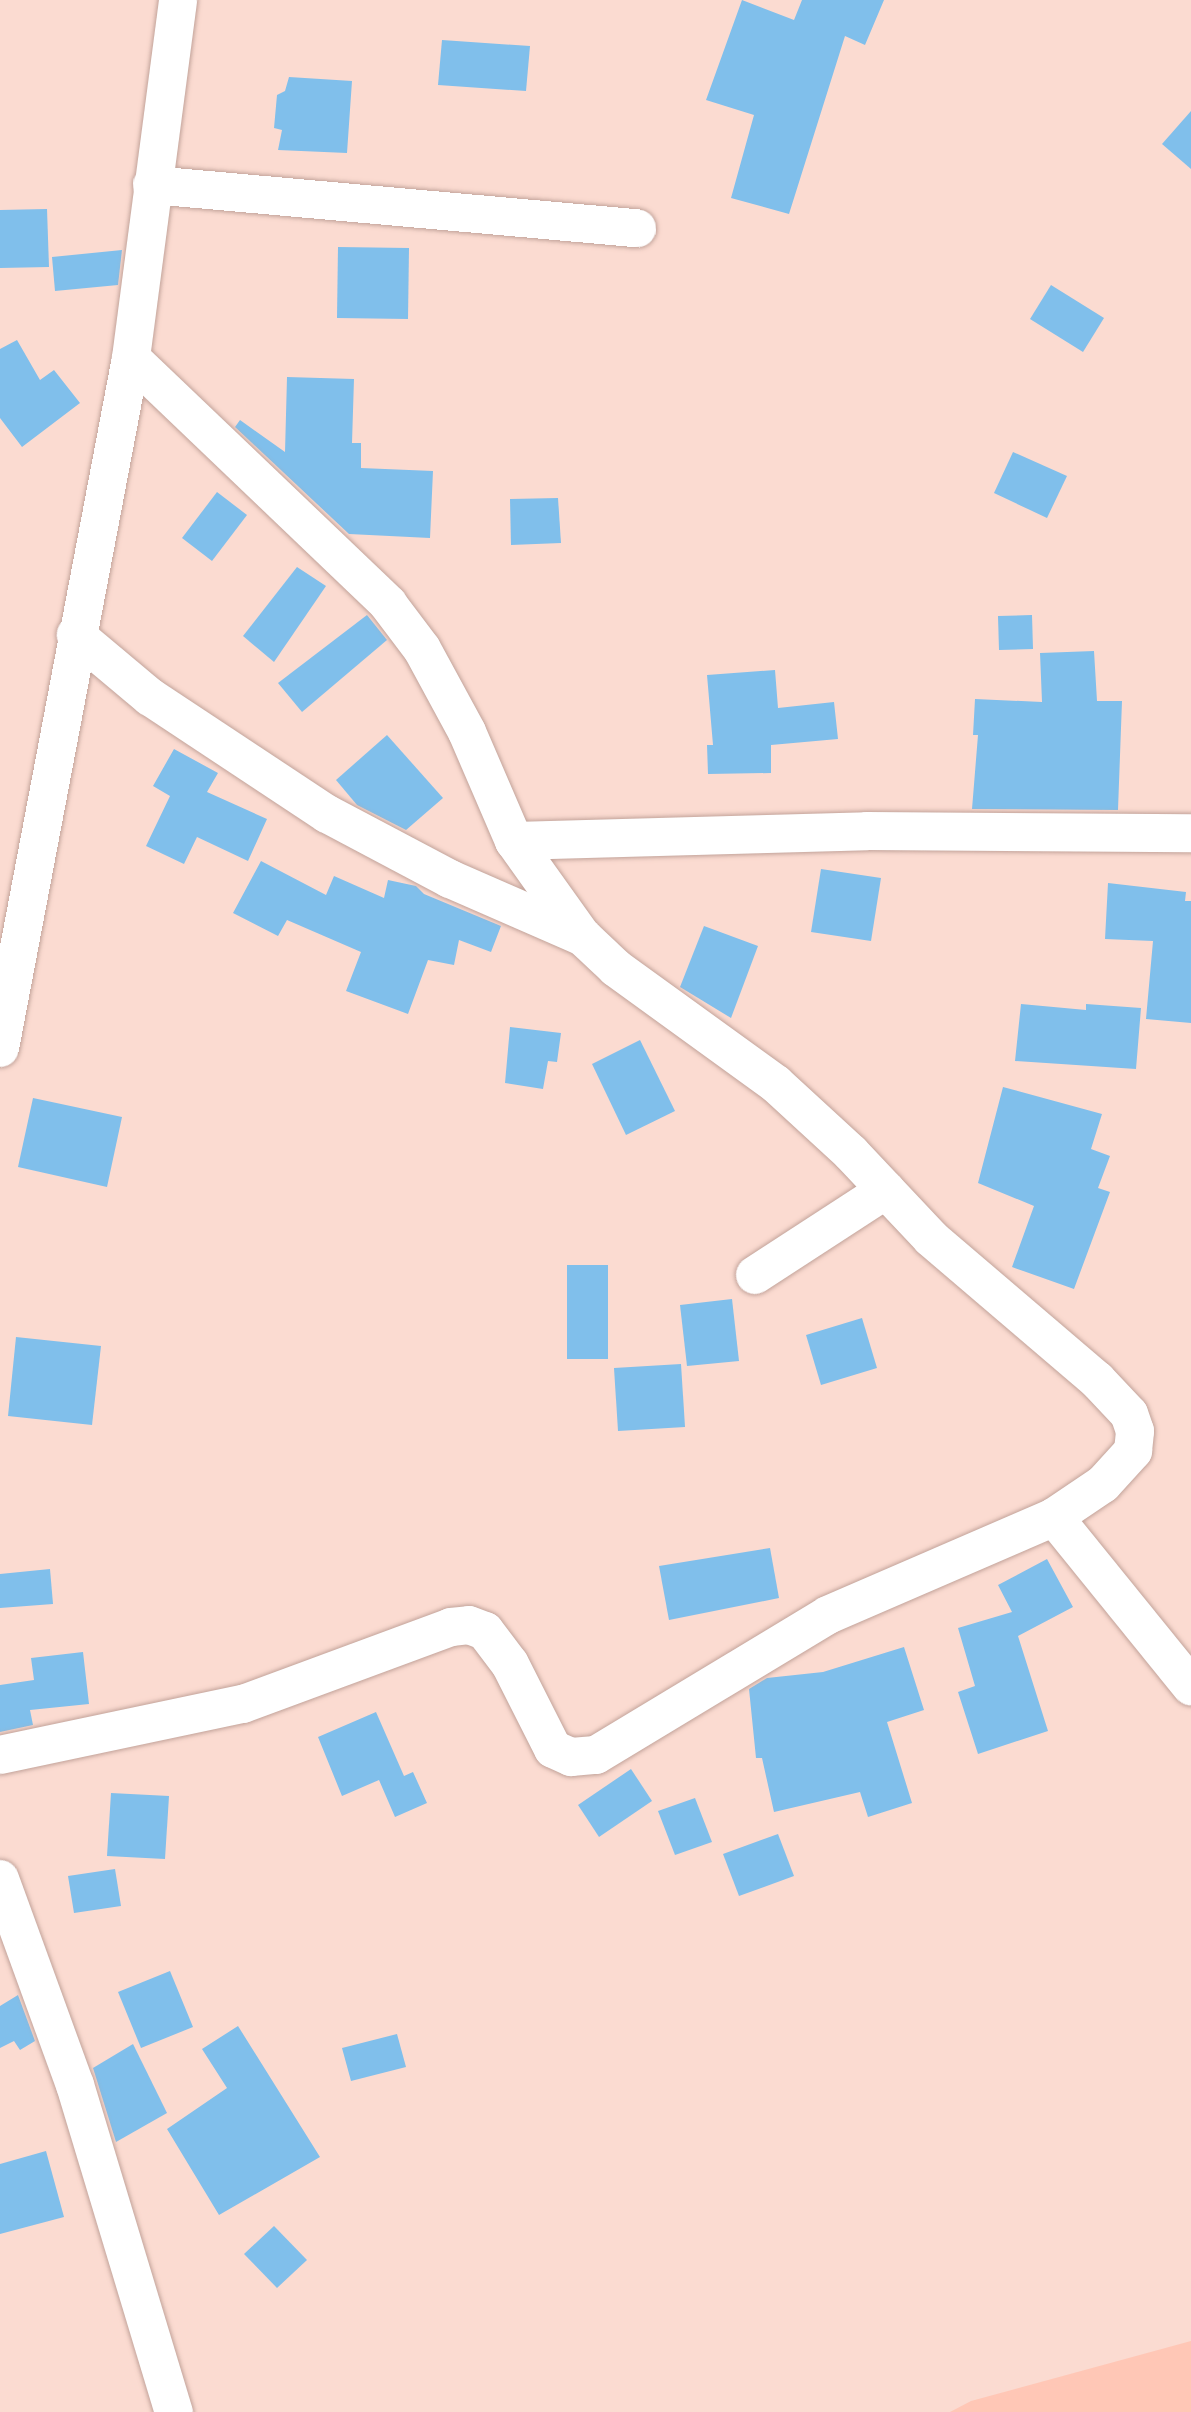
<!DOCTYPE html>
<html>
<head>
<meta charset="utf-8">
<style>
  body { margin:0 }
  #map { position:relative; width:1191px; height:2412px; overflow:hidden; background:#fbdbd1; font-family:Helvetica,sans-serif }
  div>[style] { position:absolute }
  [style*='--x'] { left:calc(var(--x)*1px); top:calc(var(--y)*1px); width:calc(var(--w)*1px); rotate:calc(var(--a)*1deg) }
  .green>* { inset:0; background:#ffc7b6 }
  .building>* { inset:0; background:#80bfeb }
  .roads { filter:drop-shadow(0 0 2px #c2a39a) drop-shadow(0 0 2px #c2a39a) }
  .minor>* { height:38px; margin:-19px; padding:0 19px; transform-origin:19px; border-radius:19px; background:#fff }
  span { translate:-50% -50%; white-space:nowrap; text-align:center; line-height:1.15; -webkit-text-stroke:10px #fbdbd1; paint-order:stroke }
</style>
</head>
<body>
<div id="map">
  <div class="green">
    <div style="clip-path:polygon(1191px 2341px,1191px 2412px,950px 2412px,971px 2401px)"></div>
  </div>
  <div class="building">
    <div style="clip-path:polygon(742px 0,794px 20px,802px 0,884px 0,865px 45px,845px 36px,789px 214px,731px 198px,754px 115px,706px 100px)"></div>
    <div style="clip-path:polygon(442px 40px,530px 46px,526px 91px,438px 85px)"></div>
    <div style="clip-path:polygon(289px 77px,352px 81px,347px 153px,278px 150px,282px 130px,274px 128px,277px 95px,285px 91px)"></div>
    <div style="clip-path:polygon(1191px 111px,1191px 169px,1162px 144px)"></div>
    <div style="clip-path:polygon(47px 209px,49px 267px,0 268px,0 210px)"></div>
    <div style="clip-path:polygon(338px 247px,409px 248px,408px 319px,337px 318px)"></div>
    <div style="clip-path:polygon(122px 250px,118px 285px,55px 291px,52px 257px)"></div>
    <div style="clip-path:polygon(1051px 285px,1104px 318px,1083px 352px,1030px 319px)"></div>
    <div style="clip-path:polygon(17px 340px,40px 380px,54px 370px,80px 403px,22px 447px,0 418px,0 349px)"></div>
    <div style="clip-path:polygon(287px 377px,354px 379px,352px 443px,361px 443px,361px 468px,433px 471px,430px 538px,349px 534px,235px 427px,240px 420px,285px 452px)"></div>
    <div style="clip-path:polygon(1013px 452px,1067px 476px,1047px 518px,994px 493px)"></div>
    <div style="clip-path:polygon(217px 492px,247px 515px,212px 561px,182px 538px)"></div>
    <div style="clip-path:polygon(558px 498px,561px 543px,511px 545px,510px 499px)"></div>
    <div style="clip-path:polygon(297px 567px,326px 586px,274px 662px,243px 636px)"></div>
    <div style="clip-path:polygon(367px 615px,387px 640px,302px 712px,278px 683px)"></div>
    <div style="clip-path:polygon(1032px 615px,1033px 649px,999px 650px,998px 616px)"></div>
    <div style="clip-path:polygon(1094px 651px,1097px 701px,1122px 701px,1118px 810px,972px 809px,978px 735px,973px 735px,975px 699px,1042px 702px,1040px 653px)"></div>
    <div style="clip-path:polygon(775px 670px,778px 708px,834px 702px,838px 739px,771px 745px,771px 773px,708px 774px,707px 745px,713px 745px,707px 675px)"></div>
    <div style="clip-path:polygon(387px 735px,443px 798px,406px 830px,357px 805px,336px 780px)"></div>
    <div style="clip-path:polygon(174px 749px,218px 773px,207px 792px,267px 819px,248px 861px,197px 837px,184px 864px,146px 846px,170px 796px,153px 786px)"></div>
    <div style="clip-path:polygon(261px 861px,326px 895px,334px 876px,384px 898px,388px 880px,416px 886px,424px 894px,501px 926px,491px 952px,459px 940px,454px 965px,428px 960px,408px 1014px,346px 991px,361px 952px,287px 920px,278px 936px,233px 913px)"></div>
    <div style="clip-path:polygon(821px 869px,881px 878px,871px 941px,811px 932px)"></div>
    <div style="clip-path:polygon(1108px 883px,1186px 892px,1185px 901px,1191px 901px,1191px 1023px,1146px 1019px,1153px 941px,1105px 939px)"></div>
    <div style="clip-path:polygon(704px 926px,758px 946px,731px 1018px,680px 987px)"></div>
    <div style="clip-path:polygon(1021px 1004px,1086px 1010px,1086px 1004px,1141px 1008px,1136px 1069px,1015px 1061px)"></div>
    <div style="clip-path:polygon(510px 1027px,561px 1033px,557px 1062px,548px 1061px,543px 1089px,505px 1083px)"></div>
    <div style="clip-path:polygon(640px 1040px,675px 1111px,626px 1135px,592px 1064px)"></div>
    <div style="clip-path:polygon(1003px 1087px,1102px 1114px,1091px 1149px,1110px 1156px,1098px 1188px,1110px 1192px,1074px 1289px,1012px 1267px,1034px 1206px,978px 1183px)"></div>
    <div style="clip-path:polygon(33px 1098px,122px 1117px,107px 1187px,18px 1167px)"></div>
    <div style="clip-path:polygon(567px 1265px,608px 1265px,608px 1359px,567px 1359px)"></div>
    <div style="clip-path:polygon(732px 1299px,739px 1361px,687px 1366px,680px 1305px)"></div>
    <div style="clip-path:polygon(862px 1318px,877px 1368px,821px 1385px,806px 1335px)"></div>
    <div style="clip-path:polygon(16px 1337px,101px 1346px,92px 1425px,8px 1416px)"></div>
    <div style="clip-path:polygon(681px 1364px,685px 1427px,618px 1431px,614px 1368px)"></div>
    <div style="clip-path:polygon(770px 1548px,779px 1598px,669px 1620px,659px 1566px)"></div>
    <div style="clip-path:polygon(1047px 1559px,1073px 1607px,1018px 1636px,1048px 1731px,978px 1754px,958px 1692px,975px 1686px,958px 1628px,1012px 1612px,998px 1585px)"></div>
    <div style="clip-path:polygon(50px 1569px,53px 1604px,0 1608px,0 1574px)"></div>
    <div style="clip-path:polygon(904px 1647px,924px 1710px,887px 1722px,912px 1803px,868px 1817px,860px 1792px,774px 1812px,762px 1758px,756px 1758px,749px 1689px,767px 1678px,823px 1672px)"></div>
    <div style="clip-path:polygon(83px 1652px,89px 1704px,30px 1710px,33px 1725px,0 1732px,0 1685px,34px 1680px,31px 1658px)"></div>
    <div style="clip-path:polygon(376px 1712px,404px 1776px,413px 1772px,427px 1803px,395px 1817px,379px 1780px,342px 1796px,318px 1737px)"></div>
    <div style="clip-path:polygon(631px 1769px,652px 1801px,599px 1837px,578px 1805px)"></div>
    <div style="clip-path:polygon(111px 1793px,169px 1796px,165px 1859px,107px 1856px)"></div>
    <div style="clip-path:polygon(695px 1798px,712px 1842px,675px 1855px,658px 1811px)"></div>
    <div style="clip-path:polygon(778px 1834px,794px 1876px,739px 1896px,723px 1854px)"></div>
    <div style="clip-path:polygon(115px 1869px,121px 1906px,74px 1913px,68px 1876px)"></div>
    <div style="clip-path:polygon(170px 1971px,193px 2027px,141px 2048px,118px 1992px)"></div>
    <div style="clip-path:polygon(18px 1995px,35px 2041px,20px 2050px,14px 2041px,0 2048px,0 2006px)"></div>
    <div style="clip-path:polygon(238px 2026px,320px 2157px,219px 2215px,167px 2129px,227px 2088px,202px 2049px)"></div>
    <div style="clip-path:polygon(397px 2034px,406px 2067px,351px 2081px,342px 2048px)"></div>
    <div style="clip-path:polygon(133px 2044px,167px 2113px,116px 2142px,93px 2068px)"></div>
    <div style="clip-path:polygon(46px 2151px,64px 2217px,0 2234px,0 2164px)"></div>
    <div style="clip-path:polygon(274px 2226px,307px 2260px,277px 2288px,244px 2254px)"></div>
  </div>
  <div class="roads">
    <div class="minor">
      <div style="--x:152;--y:185;--w:487;--a:5.1"></div>
      <div style="--x:131;--y:358;--w:356;--a:43.7"></div>
      <div style="--x:388;--y:604;--w:56;--a:52.9"></div>
      <div style="--x:422;--y:649;--w:94;--a:61.5"></div>
      <div style="--x:467;--y:732;--w:119;--a:66.7"></div>
      <div style="--x:514;--y:841;--w:115;--a:54.5"></div>
      <div style="--x:514;--y:841;--w:353;--a:-1.6"></div>
      <div style="--x:867;--y:831;--w:324;--a:0.4"></div>
      <div style="--x:0;--y:1048;--w:702;--a:-79.25"></div>
      <div style="--x:131;--y:358;--w:361;--a:-82.5"></div>
      <div style="--x:755;--y:1275;--w:156;--a:-33"></div>
      <div style="--x:1054;--y:1517;--w:218;--a:51"></div>
      <div style="--x:0;--y:1755;--w:248;--a:-11.9"></div>
      <div style="--x:243;--y:1704;--w:222;--a:-20.3"></div>
      <div style="--x:451;--y:1627;--w:18;--a:-6"></div>
      <div style="--x:469;--y:1625;--w:17;--a:21"></div>
      <div style="--x:485;--y:1631;--w:41;--a:52.9"></div>
      <div style="--x:510;--y:1664;--w:95;--a:63.2"></div>
      <div style="--x:553;--y:1749;--w:20;--a:24"></div>
      <div style="--x:571;--y:1757;--w:25;--a:-5"></div>
      <div style="--x:596;--y:1755;--w:271;--a:-31.1"></div>
      <div style="--x:828;--y:1615;--w:246;--a:-23.4"></div>
      <div style="--x:1054;--y:1517;--w:59;--a:-34"></div>
      <div style="--x:1103;--y:1484;--w:45;--a:-47.7"></div>
      <div style="--x:1133;--y:1451;--w:20;--a:-84"></div>
      <div style="--x:1135;--y:1431;--w:18;--a:-109"></div>
      <div style="--x:1129;--y:1414;--w:47;--a:-133.3"></div>
      <div style="--x:1097;--y:1380;--w:218;--a:-139.5"></div>
      <div style="--x:931;--y:1238;--w:117;--a:-133.3"></div>
      <div style="--x:851;--y:1153;--w:102;--a:-137.4"></div>
      <div style="--x:776;--y:1084;--w:198;--a:-144.1"></div>
      <div style="--x:616;--y:968;--w:45;--a:-136.8"></div>
      <div style="--x:583;--y:937;--w:145;--a:-156.4"></div>
      <div style="--x:450;--y:879;--w:139;--a:-152.1"></div>
      <div style="--x:327;--y:814;--w:212;--a:-146.5"></div>
      <div style="--x:150;--y:697;--w:97;--a:-140"></div>
      <div style="--x:0;--y:1879;--w:219;--a:70"></div>
      <div style="--x:75;--y:2085;--w:342;--a:73.2"></div>
    </div>
  </div>
</div>
</body>
</html>
